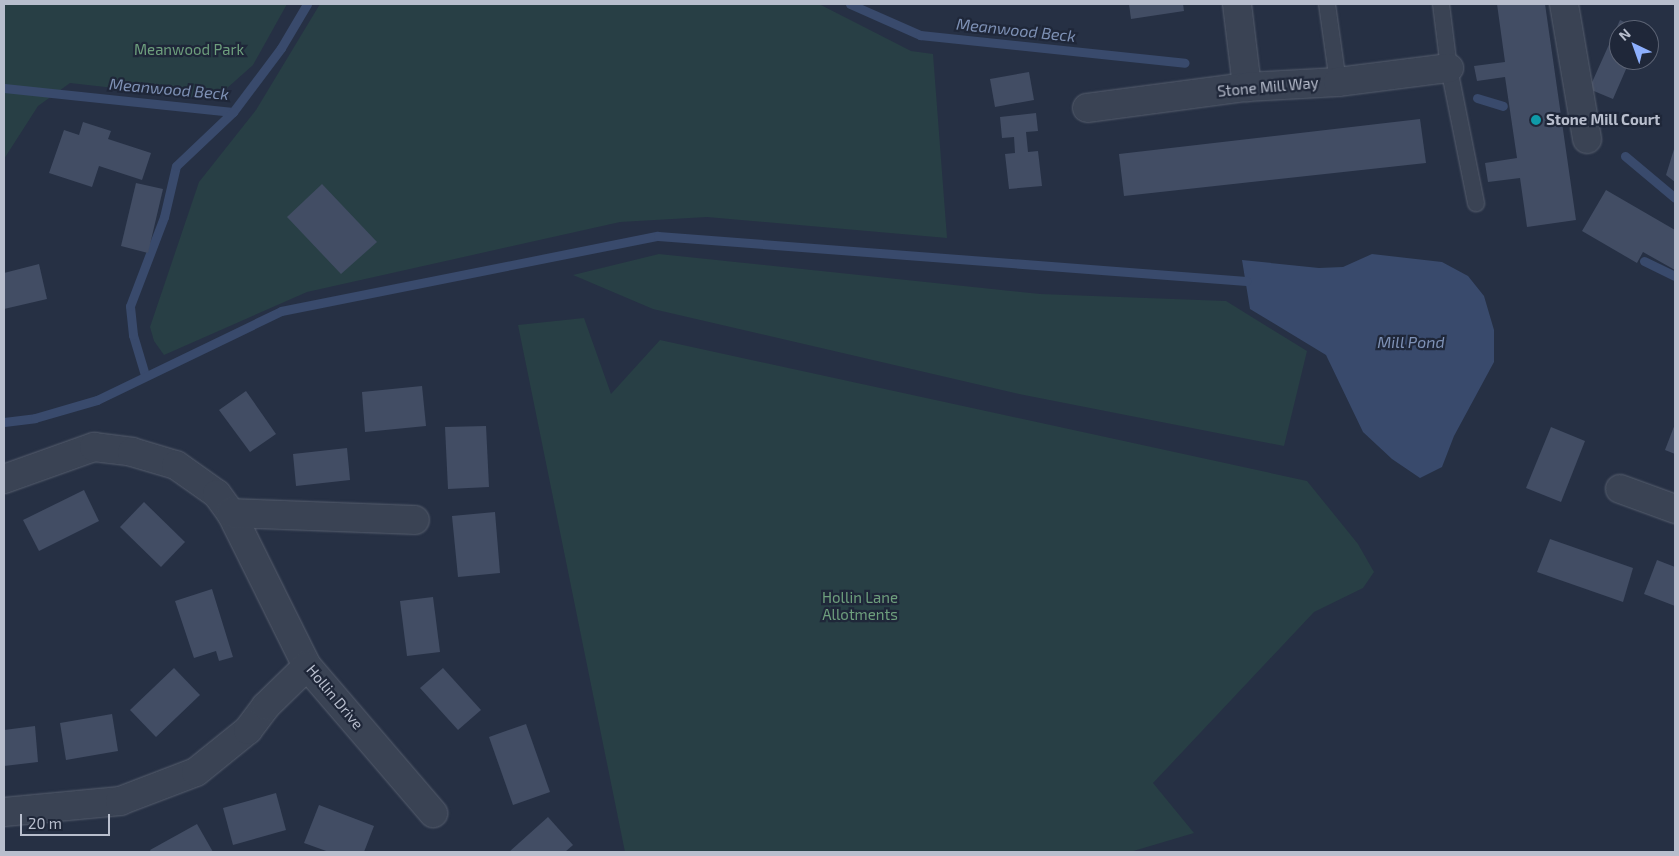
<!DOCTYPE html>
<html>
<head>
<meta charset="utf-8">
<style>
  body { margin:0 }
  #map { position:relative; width:1679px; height:856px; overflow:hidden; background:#263044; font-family:"Exo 2",sans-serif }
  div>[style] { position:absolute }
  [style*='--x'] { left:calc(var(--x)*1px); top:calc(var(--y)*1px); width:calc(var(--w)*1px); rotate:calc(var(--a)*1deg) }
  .green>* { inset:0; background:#283f45 }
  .water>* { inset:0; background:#394a6c }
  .stream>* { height:9px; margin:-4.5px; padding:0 4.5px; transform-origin:4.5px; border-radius:4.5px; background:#394a6c }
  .building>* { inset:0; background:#424d64 }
  .roads { filter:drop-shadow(0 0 1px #565e6e) drop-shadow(0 0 1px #565e6e) }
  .service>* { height:16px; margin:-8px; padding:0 8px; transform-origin:8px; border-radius:8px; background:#3a4354 }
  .minor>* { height:28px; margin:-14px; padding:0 14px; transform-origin:14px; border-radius:14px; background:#3a4354 }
  .dots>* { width:14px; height:14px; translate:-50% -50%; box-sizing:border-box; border:2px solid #1f2739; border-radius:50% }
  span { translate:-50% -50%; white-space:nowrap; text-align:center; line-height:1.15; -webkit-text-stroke:4.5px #1f2739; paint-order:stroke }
  .park-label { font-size:15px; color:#6e9f7d }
  .street-label { font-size:15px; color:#b8becd }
  .poi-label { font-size:15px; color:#b8becd; font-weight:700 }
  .left { translate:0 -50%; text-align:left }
  .water-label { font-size:16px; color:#7e91b5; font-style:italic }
  .frame { position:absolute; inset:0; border:5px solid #b8becd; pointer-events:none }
  .north { position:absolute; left:1609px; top:20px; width:50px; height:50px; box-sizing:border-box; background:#1f2739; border:1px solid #5c6374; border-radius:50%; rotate:318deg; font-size:14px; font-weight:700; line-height:20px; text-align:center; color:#b8becd }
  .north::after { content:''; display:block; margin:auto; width:18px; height:22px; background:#8daffd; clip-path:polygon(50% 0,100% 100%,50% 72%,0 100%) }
  .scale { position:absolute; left:20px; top:814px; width:90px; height:22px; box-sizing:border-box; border:2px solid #b8becd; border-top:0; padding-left:6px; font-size:15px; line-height:18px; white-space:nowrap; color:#b8becd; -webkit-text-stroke:4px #1f2739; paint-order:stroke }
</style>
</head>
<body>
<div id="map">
  <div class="green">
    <div style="clip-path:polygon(4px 4px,287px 4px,253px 65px,226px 89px,194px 97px,70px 83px,38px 106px,4px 159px)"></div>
    <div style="clip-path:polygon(320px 4px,819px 4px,911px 51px,933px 54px,947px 238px,707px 217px,620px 222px,307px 292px,164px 355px,154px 341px,150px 327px,199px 182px,256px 110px)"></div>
    <div style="clip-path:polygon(659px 254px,1040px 294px,1226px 301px,1307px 351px,1284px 446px,1019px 394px,653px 309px,573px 275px)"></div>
    <div style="clip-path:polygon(584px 318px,611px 394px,660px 340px,1307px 481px,1358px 544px,1374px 572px,1363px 588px,1314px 612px,1153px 783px,1194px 833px,1130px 852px,625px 852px,518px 325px)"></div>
  </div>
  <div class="water">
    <div style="clip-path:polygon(1372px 254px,1442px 262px,1468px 276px,1484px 296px,1494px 330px,1494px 362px,1454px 436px,1442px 467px,1420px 478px,1392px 459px,1363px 432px,1326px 355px,1250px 309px,1242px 260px,1319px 268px,1343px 267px)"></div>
  </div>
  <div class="stream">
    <div style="--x:850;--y:4;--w:77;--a:23.9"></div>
    <div style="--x:920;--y:35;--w:266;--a:6"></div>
    <div style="--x:4;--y:88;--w:230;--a:6"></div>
    <div style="--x:233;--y:112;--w:80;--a:-53.1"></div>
    <div style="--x:281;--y:48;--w:51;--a:-59.4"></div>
    <div style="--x:1477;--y:98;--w:27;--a:17"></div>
    <div style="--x:1625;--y:156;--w:65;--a:40"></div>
    <div style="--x:1644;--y:261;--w:34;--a:26"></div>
    <div style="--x:145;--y:375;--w:42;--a:-106.7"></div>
    <div style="--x:133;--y:335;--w:29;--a:-96"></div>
    <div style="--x:130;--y:306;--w:95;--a:-69.1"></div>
    <div style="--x:164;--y:217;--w:52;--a:-76.8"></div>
    <div style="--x:176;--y:166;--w:79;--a:-43.5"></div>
    <div style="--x:4;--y:422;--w:31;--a:-7"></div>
    <div style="--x:35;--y:418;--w:65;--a:-16.2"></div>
    <div style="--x:97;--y:400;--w:204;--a:-25.8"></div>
    <div style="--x:281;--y:311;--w:384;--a:-11.3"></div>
    <div style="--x:658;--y:236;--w:590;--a:4.38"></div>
  </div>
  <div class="building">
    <div style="clip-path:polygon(1129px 4px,1183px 4px,1184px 11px,1131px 19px)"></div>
    <div style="clip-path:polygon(1497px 4px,1545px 4px,1576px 220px,1527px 227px,1520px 178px,1488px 182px,1485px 163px,1517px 158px,1505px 77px,1477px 81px,1474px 66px,1505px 62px)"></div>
    <div style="clip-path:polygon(1620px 20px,1641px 30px,1619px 30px,1619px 60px,1630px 60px,1613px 99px,1589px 89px)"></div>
    <div style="clip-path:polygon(1029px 72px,1034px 100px,995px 107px,990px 79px)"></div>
    <div style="clip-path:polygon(1036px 113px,1038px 131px,1026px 132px,1028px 152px,1038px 151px,1042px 186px,1009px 189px,1005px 154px,1015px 153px,1014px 137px,1002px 138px,1000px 117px)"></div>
    <div style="clip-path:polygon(1420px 119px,1426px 163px,1124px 196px,1119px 154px)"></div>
    <div style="clip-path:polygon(83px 122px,111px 131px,108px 139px,151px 153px,142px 180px,99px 166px,92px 187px,49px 173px,64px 130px,79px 135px)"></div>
    <div style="clip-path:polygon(1675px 146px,1675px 182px,1666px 175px)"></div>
    <div style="clip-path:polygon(136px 183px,163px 189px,148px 253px,121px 246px)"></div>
    <div style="clip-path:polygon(322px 184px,377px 242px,341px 274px,287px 217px)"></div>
    <div style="clip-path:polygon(1606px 190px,1675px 230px,1675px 270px,1643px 252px,1637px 263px,1582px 231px)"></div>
    <div style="clip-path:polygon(39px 264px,47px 299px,4px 309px,4px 273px)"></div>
    <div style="clip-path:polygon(422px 386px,426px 426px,365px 432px,362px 392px)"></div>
    <div style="clip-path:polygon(246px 391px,276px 434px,250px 452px,219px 410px)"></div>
    <div style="clip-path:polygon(1675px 424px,1675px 454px,1665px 450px)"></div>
    <div style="clip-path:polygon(486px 426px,489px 487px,448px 489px,445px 427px)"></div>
    <div style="clip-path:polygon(1551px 427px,1585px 441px,1561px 502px,1526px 488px)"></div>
    <div style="clip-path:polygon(347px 448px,350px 480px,296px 486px,293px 454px)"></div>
    <div style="clip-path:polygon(84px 490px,99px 521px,39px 551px,23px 520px)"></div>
    <div style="clip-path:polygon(144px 502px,185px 542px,161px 567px,120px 527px)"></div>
    <div style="clip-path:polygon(495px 512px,500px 573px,458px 577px,452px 516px)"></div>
    <div style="clip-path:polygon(1550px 539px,1633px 568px,1623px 602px,1537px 572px)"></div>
    <div style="clip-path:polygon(1657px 560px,1675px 567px,1675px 606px,1644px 594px)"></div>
    <div style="clip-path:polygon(212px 589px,233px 657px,219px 661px,216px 651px,194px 658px,175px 601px)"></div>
    <div style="clip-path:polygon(433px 597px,440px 652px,407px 656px,400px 601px)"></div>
    <div style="clip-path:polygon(174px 668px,200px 695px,156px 737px,130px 710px)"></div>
    <div style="clip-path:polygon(443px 668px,481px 710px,458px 730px,420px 688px)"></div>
    <div style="clip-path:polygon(112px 714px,118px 751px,66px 760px,60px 723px)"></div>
    <div style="clip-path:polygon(526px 724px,550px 792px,513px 805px,489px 737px)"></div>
    <div style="clip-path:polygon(35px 726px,38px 762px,4px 766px,4px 730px)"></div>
    <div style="clip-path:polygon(276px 793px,286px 830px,233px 845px,223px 808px)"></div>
    <div style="clip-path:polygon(319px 805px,374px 826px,364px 852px,329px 852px,304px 843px)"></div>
    <div style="clip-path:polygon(548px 817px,573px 845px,565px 852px,509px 852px)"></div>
    <div style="clip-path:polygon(197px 824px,213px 852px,151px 852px,150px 850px)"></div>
  </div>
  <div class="roads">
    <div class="service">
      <div style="--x:1327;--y:4;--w:79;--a:82"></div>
      <div style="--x:1441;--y:4;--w:64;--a:82.9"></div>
      <div style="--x:1449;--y:68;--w:138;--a:78.7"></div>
    </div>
    <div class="minor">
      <div style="--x:1237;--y:4;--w:84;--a:83.1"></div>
      <div style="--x:1564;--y:4;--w:137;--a:80.3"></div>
      <div style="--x:1087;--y:108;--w:161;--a:-7.5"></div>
      <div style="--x:1247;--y:87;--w:91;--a:-3.1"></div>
      <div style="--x:1338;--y:82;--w:112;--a:-7.2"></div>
      <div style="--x:4;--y:479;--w:96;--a:-19.6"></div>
      <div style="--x:94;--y:447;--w:38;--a:7"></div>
      <div style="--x:132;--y:452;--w:46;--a:16.5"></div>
      <div style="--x:176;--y:465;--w:50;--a:35.3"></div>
      <div style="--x:217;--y:494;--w:24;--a:54"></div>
      <div style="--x:231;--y:513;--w:171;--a:63.6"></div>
      <div style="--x:307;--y:666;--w:194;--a:49.4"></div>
      <div style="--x:1620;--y:489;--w:59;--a:20"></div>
      <div style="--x:231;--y:513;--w:184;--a:2.2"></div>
      <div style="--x:4;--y:812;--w:117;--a:-5.4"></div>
      <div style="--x:120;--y:801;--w:81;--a:-20.9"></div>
      <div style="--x:196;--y:772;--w:67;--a:-38.9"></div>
      <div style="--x:248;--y:730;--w:30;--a:-53"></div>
      <div style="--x:266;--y:706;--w:57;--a:-44.3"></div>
    </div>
  </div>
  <div class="dots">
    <div style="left:1536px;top:120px;background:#0f9aa8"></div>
  </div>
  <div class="park-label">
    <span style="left:189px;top:50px">Meanwood Park</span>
    <span style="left:860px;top:606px">Hollin Lane<br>Allotments</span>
  </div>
  <div class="street-label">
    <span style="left:1268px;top:87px;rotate:-5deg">Stone Mill Way</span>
    <span style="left:335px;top:697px;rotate:50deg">Hollin Drive</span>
  </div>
  <div class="poi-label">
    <span class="left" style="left:1546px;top:120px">Stone Mill Court</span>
  </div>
  <div class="water-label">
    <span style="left:1016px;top:30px;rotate:6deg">Meanwood Beck</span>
    <span style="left:169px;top:89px;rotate:5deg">Meanwood Beck</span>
    <span style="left:1411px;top:342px">Mill Pond</span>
  </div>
  <div class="frame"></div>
  <div class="north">N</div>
  <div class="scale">20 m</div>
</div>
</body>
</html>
